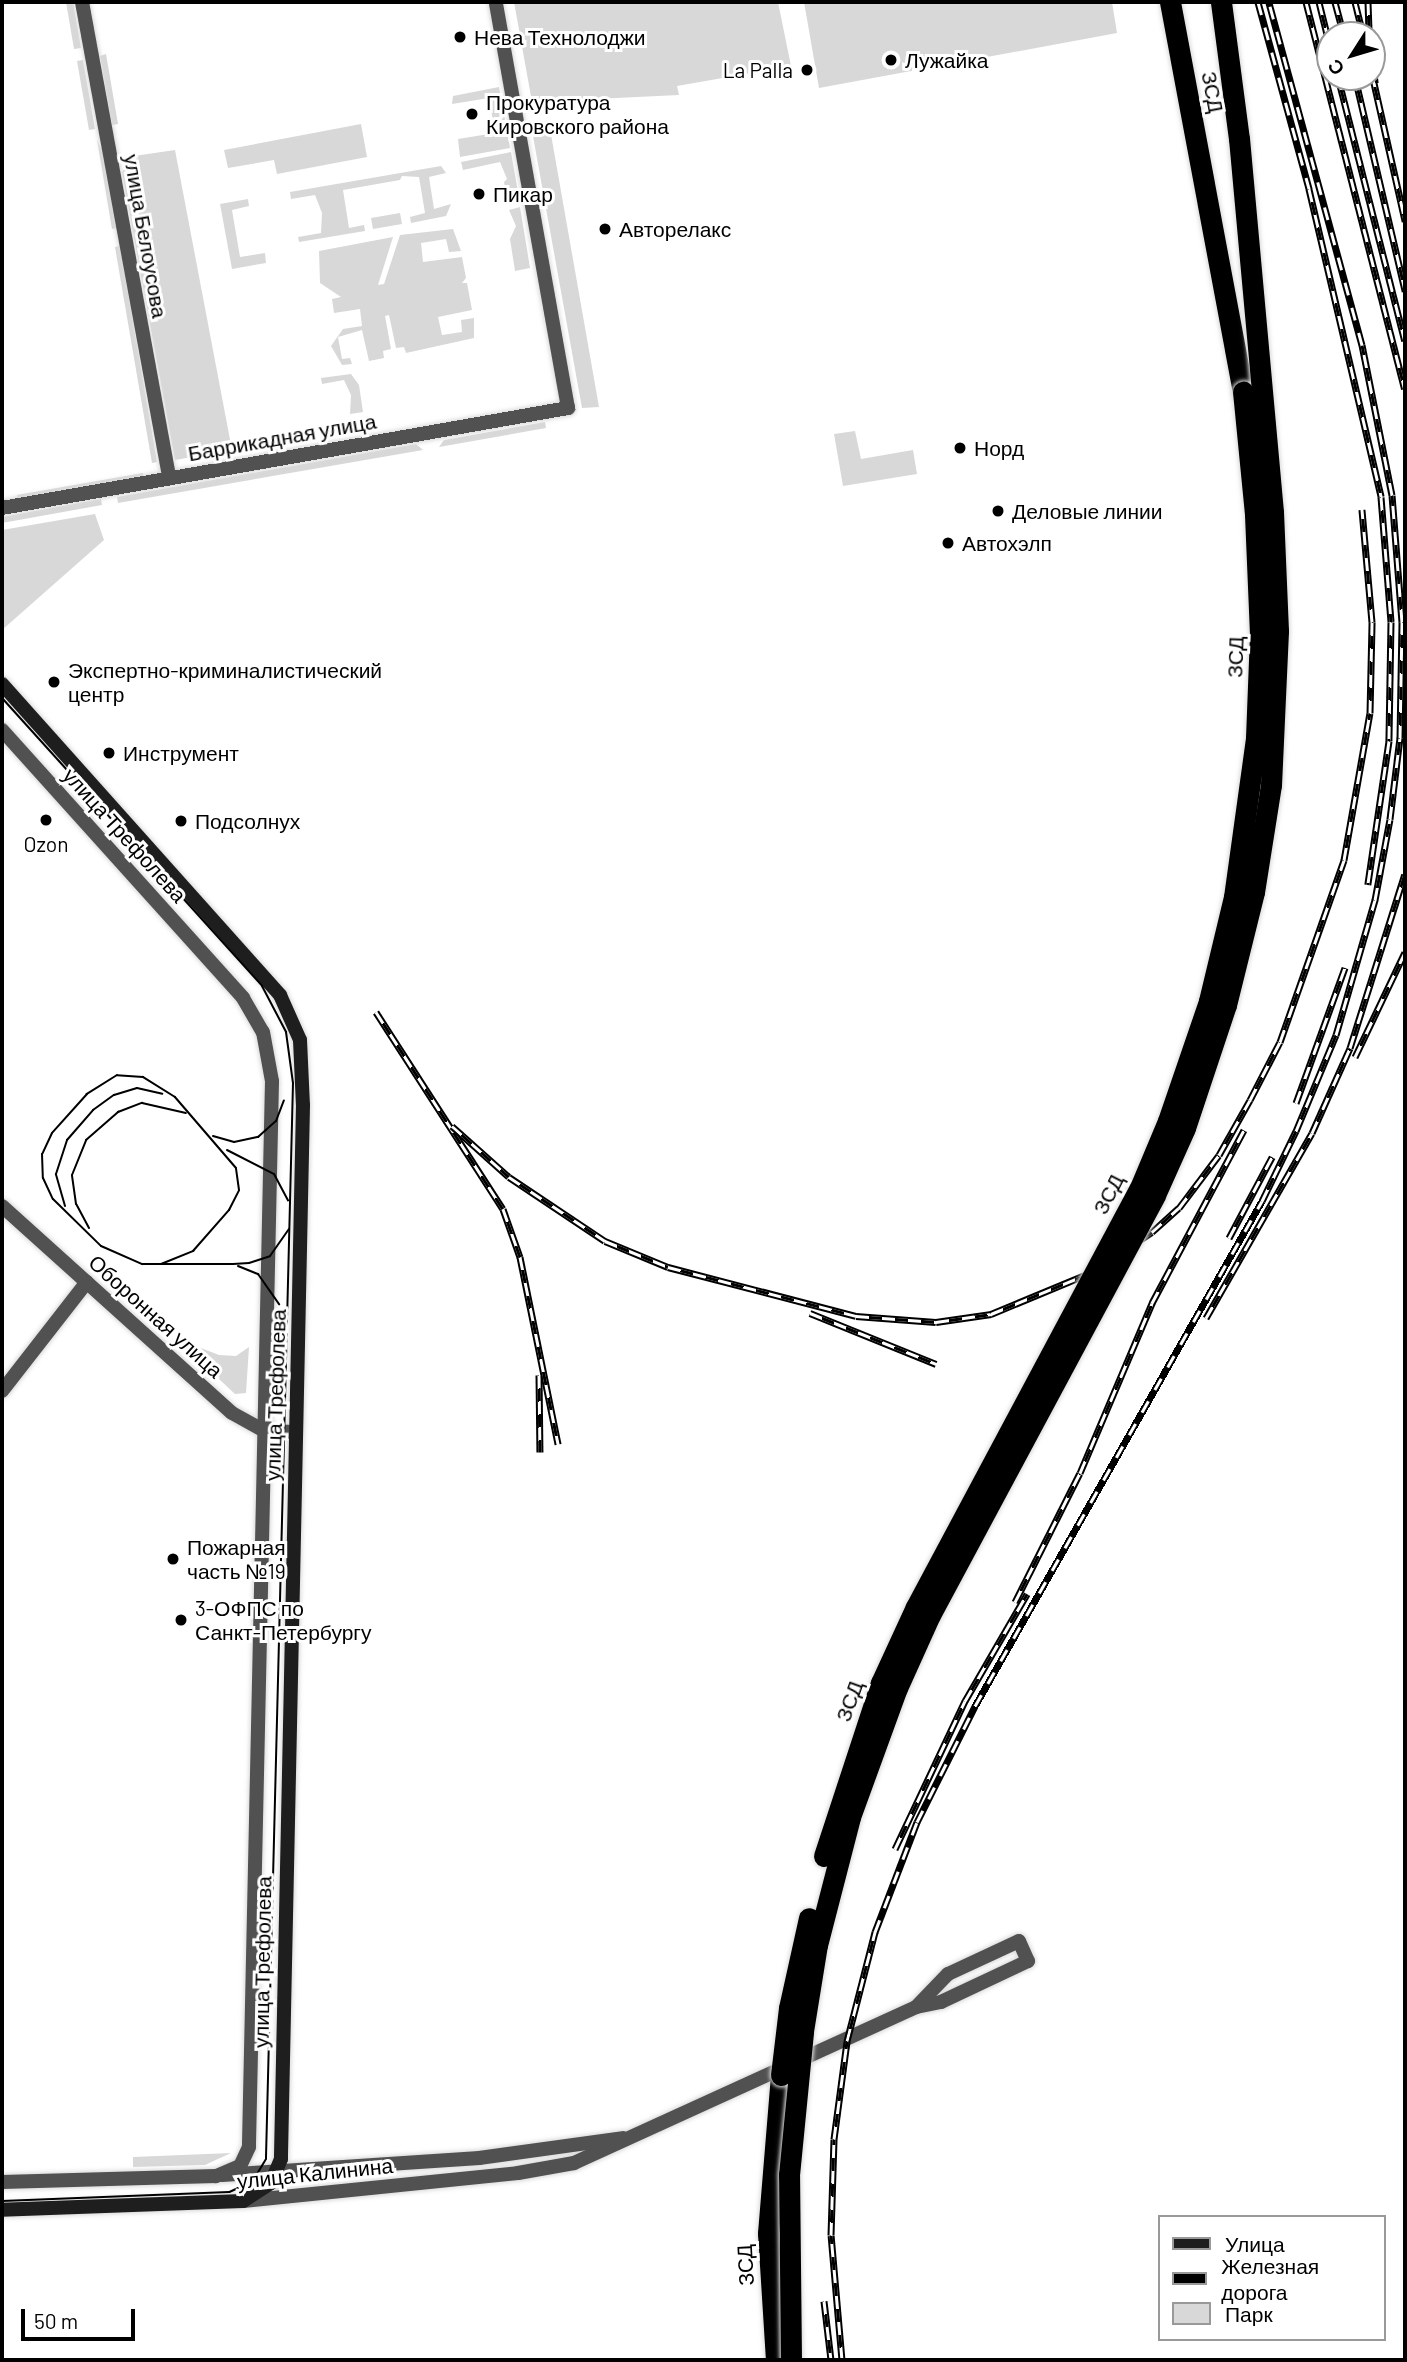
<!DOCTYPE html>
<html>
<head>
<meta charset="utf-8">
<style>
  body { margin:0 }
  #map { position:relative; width:1407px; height:2362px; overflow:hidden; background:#fff; font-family:Barlow,sans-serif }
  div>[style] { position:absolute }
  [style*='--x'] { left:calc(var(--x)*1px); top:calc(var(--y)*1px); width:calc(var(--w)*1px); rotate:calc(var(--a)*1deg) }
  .green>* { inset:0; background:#d8d8d8 }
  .roads { filter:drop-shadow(0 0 2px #dbdbdb) drop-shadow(0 0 2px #dbdbdb) }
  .minor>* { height:14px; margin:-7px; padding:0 7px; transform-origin:7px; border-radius:7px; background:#515151 }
  .tertiary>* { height:14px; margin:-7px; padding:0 7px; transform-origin:7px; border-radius:7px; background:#515151 }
  .secondary>* { height:14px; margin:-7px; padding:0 7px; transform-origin:7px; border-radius:7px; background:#1e1e1e }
  .motorway>* { height:21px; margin:-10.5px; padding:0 10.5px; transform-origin:10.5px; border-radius:10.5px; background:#000 }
  .tram>* { height:2px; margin:-1px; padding:0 1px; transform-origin:1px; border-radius:1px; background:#000 }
  .rail>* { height:7px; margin-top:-3.5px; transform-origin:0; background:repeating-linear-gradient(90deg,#fff 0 13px,#000 0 26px); box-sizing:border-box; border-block:2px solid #000 }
  .bridges { filter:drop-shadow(0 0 2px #dbdbdb) drop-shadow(0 0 2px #dbdbdb) }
  .motorway-bridge>* { height:21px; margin:-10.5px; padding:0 10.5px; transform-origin:10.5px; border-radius:10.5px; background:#000 }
  .dots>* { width:19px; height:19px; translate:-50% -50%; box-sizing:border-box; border:4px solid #fff; border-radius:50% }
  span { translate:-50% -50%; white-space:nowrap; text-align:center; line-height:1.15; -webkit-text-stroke:6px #fff; paint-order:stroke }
  .poi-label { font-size:21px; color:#000 }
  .left { translate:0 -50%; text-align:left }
  .right { translate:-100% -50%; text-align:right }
  .street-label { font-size:21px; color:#000 }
  .frame { position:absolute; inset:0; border:4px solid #000; pointer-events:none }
  .legend { position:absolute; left:1158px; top:2215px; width:228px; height:126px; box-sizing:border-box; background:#fff; border:2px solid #999; margin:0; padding:9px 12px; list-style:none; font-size:21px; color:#000 }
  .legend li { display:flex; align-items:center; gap:14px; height:35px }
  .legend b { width:35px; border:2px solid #999 }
  .north { position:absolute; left:1316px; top:21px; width:70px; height:70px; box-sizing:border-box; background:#fff; border:2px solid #999; border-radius:50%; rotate:233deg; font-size:19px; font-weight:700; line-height:28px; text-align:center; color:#000 }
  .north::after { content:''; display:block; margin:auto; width:24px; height:32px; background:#000; clip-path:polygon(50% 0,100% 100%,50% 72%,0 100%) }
  .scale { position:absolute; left:21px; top:2309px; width:114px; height:32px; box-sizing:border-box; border:4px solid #000; border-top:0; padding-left:9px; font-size:21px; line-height:24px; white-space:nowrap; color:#000; -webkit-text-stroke:5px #fff; paint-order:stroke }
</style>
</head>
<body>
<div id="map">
  <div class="green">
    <div style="clip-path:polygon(66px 2px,73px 2px,81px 48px,74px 49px)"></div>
    <div style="clip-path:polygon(514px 2px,778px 2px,791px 66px,677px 86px,679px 95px,532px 102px)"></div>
    <div style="clip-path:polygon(804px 2px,1112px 2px,1117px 33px,819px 88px)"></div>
    <div style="clip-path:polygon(106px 54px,118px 124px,112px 125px,100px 56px)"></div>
    <div style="clip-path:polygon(83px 60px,95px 129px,89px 130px,77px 61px)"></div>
    <div style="clip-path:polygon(499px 87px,510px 148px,460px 157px,458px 139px,495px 133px,489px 98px,452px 104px,453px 96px)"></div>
    <div style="clip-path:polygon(549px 123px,599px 407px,582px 408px,531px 125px)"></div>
    <div style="clip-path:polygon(361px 124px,367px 157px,277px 174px,274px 160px,228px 168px,224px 150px)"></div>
    <div style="clip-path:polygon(97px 139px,105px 160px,117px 228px,112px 229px)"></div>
    <div style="clip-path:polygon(175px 150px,232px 450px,175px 460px,122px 172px,134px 156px)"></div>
    <div style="clip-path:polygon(511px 152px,519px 198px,507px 201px,504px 182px,507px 179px,500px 162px,463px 170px,461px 162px)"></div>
    <div style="clip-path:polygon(441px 166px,446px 173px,429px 177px,434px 209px,451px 204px,446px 216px,411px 223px,410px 217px,425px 213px,419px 177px,402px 176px,400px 180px,343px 190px,349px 228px,364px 225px,365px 231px,299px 242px,298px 237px,321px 233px,322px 213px,315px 195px,291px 199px,290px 192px)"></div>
    <div style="clip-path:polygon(248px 199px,249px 206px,232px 210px,240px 257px,265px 253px,266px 263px,232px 269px,220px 204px)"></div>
    <div style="clip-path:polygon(520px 207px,530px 268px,515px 271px,510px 239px,516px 226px,509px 210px)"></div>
    <div style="clip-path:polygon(400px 213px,402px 224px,373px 229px,371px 218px)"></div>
    <div style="clip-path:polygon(453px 229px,461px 251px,449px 252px,446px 239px,421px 243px,423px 262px,462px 257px,466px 278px,462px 283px,467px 283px,472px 310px,438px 317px,442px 335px,462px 332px,461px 320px,474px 318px,474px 338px,406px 353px,404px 347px,396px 348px,389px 315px,385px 316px,391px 349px,383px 351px,384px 358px,369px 361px,362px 330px,338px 337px,342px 359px,350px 358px,352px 364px,342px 365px,331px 346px,343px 329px,362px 326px,360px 309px,334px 313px,332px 299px,341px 297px,320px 283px,319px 251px,393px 237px,378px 285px,384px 284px,400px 235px)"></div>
    <div style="clip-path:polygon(120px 246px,157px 462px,152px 463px,115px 247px)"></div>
    <div style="clip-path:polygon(351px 374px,359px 385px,363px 412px,350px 414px,351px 395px,344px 380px,322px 384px,321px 378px)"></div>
    <div style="clip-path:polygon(545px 422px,546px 428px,439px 447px,444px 440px)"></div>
    <div style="clip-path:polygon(855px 431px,861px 459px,913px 450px,917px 474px,843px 486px,834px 434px)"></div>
    <div style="clip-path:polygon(416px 444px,423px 450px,118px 503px,117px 497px)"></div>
    <div style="clip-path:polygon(143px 473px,143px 477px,18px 499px,17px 495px)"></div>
    <div style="clip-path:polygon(101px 499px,102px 505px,2px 523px,2px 517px)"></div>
    <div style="clip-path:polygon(95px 514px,104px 540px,2px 630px,2px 530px)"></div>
    <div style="clip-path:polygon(175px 1338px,219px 1355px,236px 1356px,249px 1347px,246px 1393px,235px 1394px)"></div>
    <div style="clip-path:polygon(231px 2153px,205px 2165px,133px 2167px,133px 2157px)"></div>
  </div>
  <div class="roads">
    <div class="minor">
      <div style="--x:82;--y:2;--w:484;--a:79.6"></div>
      <div style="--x:2;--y:508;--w:575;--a:-10.02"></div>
      <div style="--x:568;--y:408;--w:412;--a:-100.1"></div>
      <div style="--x:2;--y:1206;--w:309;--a:42"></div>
      <div style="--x:232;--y:1413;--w:38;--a:29"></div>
      <div style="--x:265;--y:1431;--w:30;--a:2"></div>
      <div style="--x:2;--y:1391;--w:138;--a:-52.1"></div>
      <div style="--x:1019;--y:1941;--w:22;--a:66"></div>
      <div style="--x:1028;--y:1961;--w:96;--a:154.8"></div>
      <div style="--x:941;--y:2002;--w:25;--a:169"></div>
      <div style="--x:916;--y:2007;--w:46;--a:-45.9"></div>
      <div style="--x:948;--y:1974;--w:78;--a:-24.9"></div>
      <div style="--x:222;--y:2175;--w:258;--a:-3.8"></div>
      <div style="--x:479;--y:2158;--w:145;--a:-7.9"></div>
      <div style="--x:243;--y:2201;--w:276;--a:-5.8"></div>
      <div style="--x:518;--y:2173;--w:57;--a:-10.1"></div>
      <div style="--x:574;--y:2163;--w:376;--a:-24.5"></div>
    </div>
    <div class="tertiary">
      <div style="--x:2;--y:730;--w:360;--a:48"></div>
      <div style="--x:243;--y:998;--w:39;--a:60"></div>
      <div style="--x:263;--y:1032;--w:50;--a:79.6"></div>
      <div style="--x:272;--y:1081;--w:1066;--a:91.24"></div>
      <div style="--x:249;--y:2147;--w:21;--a:115"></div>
      <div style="--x:240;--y:2166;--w:26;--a:157"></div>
      <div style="--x:216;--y:2176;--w:214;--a:178.4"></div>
    </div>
    <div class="secondary">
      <div style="--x:2;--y:684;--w:417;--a:48.2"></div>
      <div style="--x:280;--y:995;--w:49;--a:66"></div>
      <div style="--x:300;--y:1040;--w:65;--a:87.4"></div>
      <div style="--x:303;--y:1105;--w:1054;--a:91.2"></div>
      <div style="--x:281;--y:2159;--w:26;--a:113"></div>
      <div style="--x:271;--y:2183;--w:33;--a:147"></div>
      <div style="--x:243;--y:2201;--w:241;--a:177.9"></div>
    </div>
    <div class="motorway">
      <div style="--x:1170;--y:2;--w:397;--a:79.4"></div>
      <div style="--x:776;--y:2360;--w:127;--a:-93.6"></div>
      <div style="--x:768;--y:2233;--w:159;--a:-85.3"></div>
    </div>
  </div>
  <div class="tram">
    <div style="--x:2;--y:698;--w:388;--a:47.9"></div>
    <div style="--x:262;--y:986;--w:52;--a:62.4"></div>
    <div style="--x:286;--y:1032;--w:51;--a:82.2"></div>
    <div style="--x:293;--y:1083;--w:1076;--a:91.44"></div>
    <div style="--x:266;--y:2159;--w:26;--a:121"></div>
    <div style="--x:253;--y:2181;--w:26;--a:155"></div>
    <div style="--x:229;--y:2192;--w:227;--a:177.7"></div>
    <div style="--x:213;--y:1136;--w:22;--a:16"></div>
    <div style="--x:234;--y:1142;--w:25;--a:-12"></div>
    <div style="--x:258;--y:1137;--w:24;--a:-42"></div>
    <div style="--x:276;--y:1121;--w:22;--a:-69"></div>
    <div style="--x:227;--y:1150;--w:53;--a:27.1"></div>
    <div style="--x:274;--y:1174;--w:30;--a:62"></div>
    <div style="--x:65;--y:1206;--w:33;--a:-106"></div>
    <div style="--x:56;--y:1174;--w:36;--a:-72"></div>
    <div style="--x:67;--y:1140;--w:40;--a:-49"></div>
    <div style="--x:93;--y:1110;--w:26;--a:-36"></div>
    <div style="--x:114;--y:1095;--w:24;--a:-17"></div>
    <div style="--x:137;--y:1088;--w:26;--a:13"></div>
    <div style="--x:89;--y:1228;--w:27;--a:-118"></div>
    <div style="--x:76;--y:1204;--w:29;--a:-98"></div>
    <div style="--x:72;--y:1175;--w:38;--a:-68"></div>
    <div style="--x:86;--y:1140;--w:43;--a:-41.2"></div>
    <div style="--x:118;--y:1112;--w:26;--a:-21"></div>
    <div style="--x:142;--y:1103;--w:45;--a:12.8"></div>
    <div style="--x:161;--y:1264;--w:35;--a:-22"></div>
    <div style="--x:193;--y:1251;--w:55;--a:-48.7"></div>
    <div style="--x:229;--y:1210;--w:22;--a:-63"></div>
    <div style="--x:239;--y:1190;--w:22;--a:-98"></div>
    <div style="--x:236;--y:1168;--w:94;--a:-130.7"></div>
    <div style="--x:175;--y:1097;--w:38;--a:-148"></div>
    <div style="--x:143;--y:1077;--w:26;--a:-176"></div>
    <div style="--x:117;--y:1075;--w:36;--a:148"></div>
    <div style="--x:87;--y:1094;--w:52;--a:131.9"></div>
    <div style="--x:52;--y:1133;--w:23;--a:115"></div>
    <div style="--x:42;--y:1154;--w:24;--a:88"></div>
    <div style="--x:43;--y:1178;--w:23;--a:65"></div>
    <div style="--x:53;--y:1199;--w:67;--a:44.4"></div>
    <div style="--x:101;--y:1246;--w:45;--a:23.7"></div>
    <div style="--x:142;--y:1264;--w:91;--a:0"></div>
    <div style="--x:233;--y:1264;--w:16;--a:-4"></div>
    <div style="--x:249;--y:1263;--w:22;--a:-18"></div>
    <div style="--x:270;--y:1256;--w:33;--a:-55"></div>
    <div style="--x:238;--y:1266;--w:22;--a:22"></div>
    <div style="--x:258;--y:1274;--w:37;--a:55"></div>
  </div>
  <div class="rail">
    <div style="--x:1258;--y:2;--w:194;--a:74.7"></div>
    <div style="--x:1309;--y:189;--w:316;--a:76.8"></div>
    <div style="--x:1381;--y:497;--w:125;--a:85.4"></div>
    <div style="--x:1391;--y:622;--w:119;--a:91"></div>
    <div style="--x:1389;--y:741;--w:145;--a:98.4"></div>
    <div style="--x:1306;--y:2;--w:399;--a:75.7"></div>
    <div style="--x:1319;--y:2;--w:45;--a:76"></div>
    <div style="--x:1335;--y:2;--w:34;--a:75"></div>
    <div style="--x:1355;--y:2;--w:34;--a:76"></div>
    <div style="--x:1368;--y:2;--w:30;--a:88"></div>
    <div style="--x:1372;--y:57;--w:26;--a:83"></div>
    <div style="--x:1372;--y:74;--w:151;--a:77.3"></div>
    <div style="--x:1338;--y:77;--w:272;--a:75.8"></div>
    <div style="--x:1355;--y:77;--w:220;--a:76.8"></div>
    <div style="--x:376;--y:1012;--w:234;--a:57.2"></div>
    <div style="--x:503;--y:1209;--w:51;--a:70.5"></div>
    <div style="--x:520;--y:1257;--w:191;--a:78.5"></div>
    <div style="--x:1355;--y:1057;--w:116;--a:-64.5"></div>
    <div style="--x:1296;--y:1103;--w:144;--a:-70.1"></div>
    <div style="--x:452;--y:1126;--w:76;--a:41.8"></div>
    <div style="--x:509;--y:1177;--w:115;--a:33.7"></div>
    <div style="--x:605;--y:1241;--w:68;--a:22.4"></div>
    <div style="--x:668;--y:1267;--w:194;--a:14.6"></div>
    <div style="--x:856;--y:1316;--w:80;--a:4.3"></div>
    <div style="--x:936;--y:1322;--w:56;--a:-8.3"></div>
    <div style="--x:991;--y:1314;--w:107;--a:-22.5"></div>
    <div style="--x:1090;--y:1273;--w:74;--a:-33.5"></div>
    <div style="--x:1152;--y:1232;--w:36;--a:-42"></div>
    <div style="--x:1179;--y:1208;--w:66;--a:-53"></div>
    <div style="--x:1219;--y:1155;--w:63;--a:-60.6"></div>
    <div style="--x:1250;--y:1100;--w:65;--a:-62.7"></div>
    <div style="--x:1280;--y:1042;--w:193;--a:-70.6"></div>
    <div style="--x:1344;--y:860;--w:149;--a:-80"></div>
    <div style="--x:1370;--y:713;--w:91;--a:-88.7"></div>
    <div style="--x:1372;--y:622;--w:113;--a:-95.1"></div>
    <div style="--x:1229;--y:1238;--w:92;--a:-62"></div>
    <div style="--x:810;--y:1313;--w:136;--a:22"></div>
    <div style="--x:1206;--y:1318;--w:213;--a:-60.2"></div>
    <div style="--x:1312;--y:1133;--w:93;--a:-65.9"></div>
    <div style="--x:1350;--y:1048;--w:182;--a:-72.5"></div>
    <div style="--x:539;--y:1375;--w:77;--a:89.3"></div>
    <div style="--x:1015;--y:1602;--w:144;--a:-63.3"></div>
    <div style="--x:1080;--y:1473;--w:185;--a:-67"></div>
    <div style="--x:1152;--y:1303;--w:196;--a:-62"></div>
    <div style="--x:895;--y:1849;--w:164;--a:-64.7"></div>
    <div style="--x:965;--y:1701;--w:124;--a:-59.9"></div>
    <div style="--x:824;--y:2301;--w:59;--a:83.2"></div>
    <div style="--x:842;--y:2360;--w:125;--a:-95"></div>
    <div style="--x:831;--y:2235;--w:96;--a:-88.2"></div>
    <div style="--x:834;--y:2139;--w:99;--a:-82.4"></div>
    <div style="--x:847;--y:2041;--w:113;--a:-75.6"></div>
    <div style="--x:875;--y:1932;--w:118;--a:-69.1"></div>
    <div style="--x:917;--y:1822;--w:130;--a:-63.4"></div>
    <div style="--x:975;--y:1706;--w:581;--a:-60.39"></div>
    <div style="--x:1262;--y:1201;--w:78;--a:-64.1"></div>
    <div style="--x:1296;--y:1131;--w:104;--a:-67.4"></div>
    <div style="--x:1336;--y:1035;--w:141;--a:-73.9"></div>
    <div style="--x:1375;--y:900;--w:82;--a:-79.5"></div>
    <div style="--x:1390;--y:819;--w:82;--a:-83"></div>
    <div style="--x:1400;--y:738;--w:116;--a:-89"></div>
    <div style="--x:1402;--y:622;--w:127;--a:-94.5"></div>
    <div style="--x:1392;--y:495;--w:153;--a:-101.3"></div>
    <div style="--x:1362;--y:345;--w:355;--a:-105.2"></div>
  </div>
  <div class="bridges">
    <div class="motorway-bridge">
      <div style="--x:824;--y:1856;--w:182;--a:-71.8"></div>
      <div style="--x:881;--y:1683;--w:84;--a:-65.3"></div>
      <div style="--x:916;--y:1607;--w:473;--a:-61.9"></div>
      <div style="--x:1139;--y:1190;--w:75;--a:-67.2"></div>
      <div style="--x:1168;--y:1121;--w:127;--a:-71.1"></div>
      <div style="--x:1209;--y:1001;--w:107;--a:-76.5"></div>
      <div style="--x:1234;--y:897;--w:161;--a:-82.1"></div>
      <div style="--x:1256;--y:738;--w:104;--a:-87.8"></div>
      <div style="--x:1260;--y:634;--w:120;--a:-92.4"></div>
      <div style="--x:1255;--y:514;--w:123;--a:-95.6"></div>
      <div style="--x:781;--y:2075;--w:67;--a:-83.2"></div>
      <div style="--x:789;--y:2008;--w:92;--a:-77.5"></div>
      <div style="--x:791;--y:2360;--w:185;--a:-90.6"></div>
      <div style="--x:789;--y:2175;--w:145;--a:-84.4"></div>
      <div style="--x:803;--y:2031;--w:87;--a:-80.8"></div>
      <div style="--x:817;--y:1945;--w:132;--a:-75.5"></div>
      <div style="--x:850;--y:1817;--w:137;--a:-70"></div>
      <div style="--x:897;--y:1688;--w:80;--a:-65.7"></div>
      <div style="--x:930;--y:1615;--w:476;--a:-61.8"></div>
      <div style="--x:1155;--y:1195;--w:73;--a:-65.9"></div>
      <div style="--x:1185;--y:1128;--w:130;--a:-71.6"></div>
      <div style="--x:1226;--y:1005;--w:116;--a:-76.1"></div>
      <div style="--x:1254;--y:892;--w:108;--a:-81"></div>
      <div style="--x:1271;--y:785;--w:154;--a:-87.4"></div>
      <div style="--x:1278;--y:631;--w:119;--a:-92.4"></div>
      <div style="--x:1273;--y:512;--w:375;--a:-95.2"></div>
      <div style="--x:1239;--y:139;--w:138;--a:-97.5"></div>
    </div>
  </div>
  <div class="dots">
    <div style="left:460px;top:37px;background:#000"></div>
    <div style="left:891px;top:60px;background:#000"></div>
    <div style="left:807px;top:70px;background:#000"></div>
    <div style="left:472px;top:114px;background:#000"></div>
    <div style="left:479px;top:194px;background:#000"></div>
    <div style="left:605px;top:229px;background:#000"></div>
    <div style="left:960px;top:448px;background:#000"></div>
    <div style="left:998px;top:511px;background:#000"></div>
    <div style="left:948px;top:543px;background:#000"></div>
    <div style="left:54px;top:682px;background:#000"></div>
    <div style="left:109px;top:753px;background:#000"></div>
    <div style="left:46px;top:820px;background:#000"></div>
    <div style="left:181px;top:821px;background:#000"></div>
    <div style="left:173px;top:1559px;background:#000"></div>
    <div style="left:181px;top:1620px;background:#000"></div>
  </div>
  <div class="poi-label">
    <span class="left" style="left:474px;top:37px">Нева Технолоджи</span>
    <span class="left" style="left:905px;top:60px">Лужайка</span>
    <span class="right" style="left:793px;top:70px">La Palla</span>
    <span class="left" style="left:486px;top:114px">Прокуратура<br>Кировского района</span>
    <span class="left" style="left:493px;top:194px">Пикар</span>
    <span class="left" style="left:619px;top:229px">Авторелакс</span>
    <span class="left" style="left:974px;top:448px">Норд</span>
    <span class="left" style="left:1012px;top:511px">Деловые линии</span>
    <span class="left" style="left:962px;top:543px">Автохэлп</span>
    <span class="left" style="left:68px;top:682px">Экспертно-криминалистический<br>центр</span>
    <span class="left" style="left:123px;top:753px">Инструмент</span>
    <span class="left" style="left:195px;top:821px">Подсолнух</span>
    <span style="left:46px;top:844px">Ozon</span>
    <span class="left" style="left:187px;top:1559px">Пожарная<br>часть №19</span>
    <span class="left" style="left:195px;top:1620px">3-ОФПС по<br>Санкт-Петербургу</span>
  </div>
  <div class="street-label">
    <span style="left:1213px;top:92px;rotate:79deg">ЗСД</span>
    <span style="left:146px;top:236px;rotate:80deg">улица Белоусова</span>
    <span style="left:282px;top:437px;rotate:-10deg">Баррикадная улица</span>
    <span style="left:1235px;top:657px;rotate:-88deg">ЗСД</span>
    <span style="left:125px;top:835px;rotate:48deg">улица Трефолева</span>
    <span style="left:1108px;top:1194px;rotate:-63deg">ЗСД</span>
    <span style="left:156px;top:1316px;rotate:42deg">Оборонная улица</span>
    <span style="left:275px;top:1395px;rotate:-88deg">улица Трефолева</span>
    <span style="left:849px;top:1701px;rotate:-70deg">ЗСД</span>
    <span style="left:262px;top:1962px;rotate:-89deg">улица Трефолева</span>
    <span style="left:315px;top:2173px;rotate:-6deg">улица Калинина</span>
    <span style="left:745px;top:2265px;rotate:-93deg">ЗСД</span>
  </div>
  <div class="frame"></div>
  <ul class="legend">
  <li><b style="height:9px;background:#1e1e1e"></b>Улица</li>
  <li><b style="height:9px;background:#000"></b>Железная дорога</li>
  <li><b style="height:19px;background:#d8d8d8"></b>Парк</li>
  </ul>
  <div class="north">С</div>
  <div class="scale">50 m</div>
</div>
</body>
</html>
